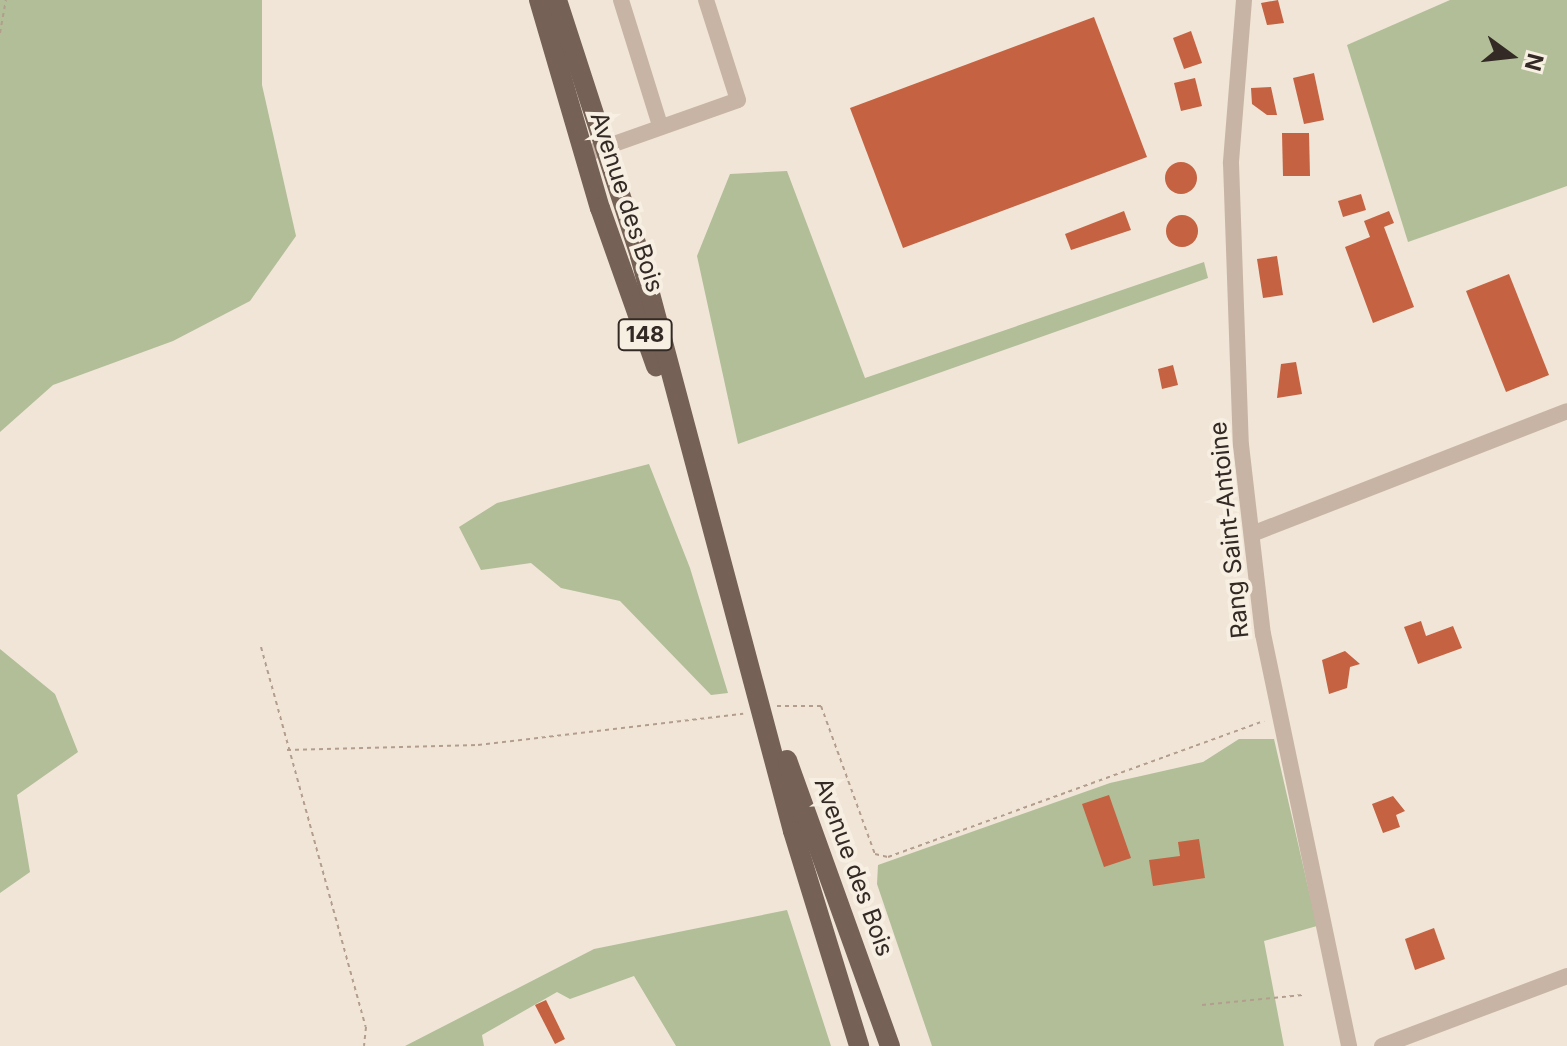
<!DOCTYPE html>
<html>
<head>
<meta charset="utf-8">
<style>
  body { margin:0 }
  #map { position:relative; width:1567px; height:1046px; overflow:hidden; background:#f0e5d7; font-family:Inter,sans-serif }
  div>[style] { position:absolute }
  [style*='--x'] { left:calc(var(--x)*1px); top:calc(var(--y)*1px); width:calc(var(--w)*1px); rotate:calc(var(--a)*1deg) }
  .green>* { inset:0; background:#b1be98 }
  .building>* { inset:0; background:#c46241 }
  .round { border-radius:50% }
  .path>* { height:2px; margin-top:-1px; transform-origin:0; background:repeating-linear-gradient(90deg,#b39e8e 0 4px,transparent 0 8px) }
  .minor>* { height:16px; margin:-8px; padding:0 8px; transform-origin:8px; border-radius:8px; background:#c7b4a4 }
  .major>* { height:20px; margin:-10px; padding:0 10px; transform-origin:10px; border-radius:10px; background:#756156 }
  span { translate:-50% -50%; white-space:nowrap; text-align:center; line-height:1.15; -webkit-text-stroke:8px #f8efe3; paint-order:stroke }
  .shield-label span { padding:2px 6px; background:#f8efe3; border:2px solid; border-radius:6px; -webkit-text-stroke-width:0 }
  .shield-label { font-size:22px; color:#332a25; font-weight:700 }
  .street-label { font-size:24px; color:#332a25 }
  .north { position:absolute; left:1471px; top:16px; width:80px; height:80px; -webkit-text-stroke:6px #f8efe3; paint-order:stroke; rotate:105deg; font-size:22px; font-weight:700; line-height:32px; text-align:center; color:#332a25 }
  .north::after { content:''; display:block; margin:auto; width:28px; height:36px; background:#332a25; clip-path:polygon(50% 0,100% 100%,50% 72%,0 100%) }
</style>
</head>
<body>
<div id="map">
  <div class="green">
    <div style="clip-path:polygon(0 0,262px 0,262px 85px,296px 236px,250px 301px,173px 341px,53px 385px,0 432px)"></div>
    <div style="clip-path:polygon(1450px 0,1567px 0,1567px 186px,1408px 242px,1347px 45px)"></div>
    <div style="clip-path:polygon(787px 171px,865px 378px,1204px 262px,1208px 278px,738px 444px,697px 256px,730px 174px)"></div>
    <div style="clip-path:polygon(649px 464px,690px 568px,728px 693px,711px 695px,620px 601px,561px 588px,531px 563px,481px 570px,459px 527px,497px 503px)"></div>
    <div style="clip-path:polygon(0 649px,55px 694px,78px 752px,17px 795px,30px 872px,0 893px)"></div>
    <div style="clip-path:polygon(1239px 739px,1274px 739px,1317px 926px,1264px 941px,1284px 1046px,932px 1046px,877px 884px,878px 865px,1110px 783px,1203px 762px)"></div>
    <div style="clip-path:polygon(787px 910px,831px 1046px,676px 1046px,634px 976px,570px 999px,557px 992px,482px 1035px,484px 1046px,405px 1046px,594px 949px)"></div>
  </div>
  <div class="building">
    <div style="clip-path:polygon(1278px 0,1284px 23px,1267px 25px,1261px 3px)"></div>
    <div style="clip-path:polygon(1094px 17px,1147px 157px,903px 248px,850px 108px)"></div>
    <div style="clip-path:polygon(1191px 31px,1202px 63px,1184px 69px,1173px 38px)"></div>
    <div style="clip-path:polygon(1314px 73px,1324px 120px,1304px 124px,1293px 78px)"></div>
    <div style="clip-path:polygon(1195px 78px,1202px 106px,1181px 111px,1174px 83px)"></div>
    <div style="clip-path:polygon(1271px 87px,1277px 115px,1267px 115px,1252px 104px,1251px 88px)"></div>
    <div style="clip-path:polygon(1282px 133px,1309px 133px,1310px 176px,1283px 176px)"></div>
    <div class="round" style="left:1165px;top:162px;width:32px;height:32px"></div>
    <div style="clip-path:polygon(1361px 194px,1366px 210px,1343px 217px,1338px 201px)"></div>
    <div style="clip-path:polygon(1124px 211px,1131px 230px,1071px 250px,1065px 234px)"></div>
    <div style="clip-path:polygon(1389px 211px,1394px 223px,1384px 227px,1414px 307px,1373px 323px,1345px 247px,1370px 237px,1364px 221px)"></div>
    <div class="round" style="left:1166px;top:215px;width:32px;height:32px"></div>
    <div style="clip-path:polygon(1277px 256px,1283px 295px,1263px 298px,1257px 259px)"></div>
    <div style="clip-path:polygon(1509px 274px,1549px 375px,1506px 392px,1466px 291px)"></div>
    <div style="clip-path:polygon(1296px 362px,1302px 394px,1277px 398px,1281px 364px)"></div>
    <div style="clip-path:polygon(1173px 365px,1178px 385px,1162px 389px,1158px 369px)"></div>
    <div style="clip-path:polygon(1421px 621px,1426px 636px,1453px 626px,1462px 648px,1418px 664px,1404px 627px)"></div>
    <div style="clip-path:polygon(1345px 651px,1360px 664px,1350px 667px,1347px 688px,1329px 694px,1322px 660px)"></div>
    <div style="clip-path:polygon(1109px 795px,1131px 858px,1104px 867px,1082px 804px)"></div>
    <div style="clip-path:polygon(1393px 796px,1405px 811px,1396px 815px,1400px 827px,1383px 833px,1372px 804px)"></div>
    <div style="clip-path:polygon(1199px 839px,1205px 878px,1153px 886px,1149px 860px,1180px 856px,1178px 842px)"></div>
    <div style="clip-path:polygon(1434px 928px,1445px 959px,1415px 970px,1405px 939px)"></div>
    <div style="clip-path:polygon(546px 1000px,565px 1039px,555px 1044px,535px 1005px)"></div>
  </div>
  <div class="path">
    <div style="--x:0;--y:33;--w:34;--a:-80"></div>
    <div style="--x:261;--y:647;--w:394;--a:74.6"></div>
    <div style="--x:366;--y:1027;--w:19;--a:96"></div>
    <div style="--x:777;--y:706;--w:44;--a:0"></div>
    <div style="--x:821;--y:706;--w:158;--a:70"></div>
    <div style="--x:875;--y:854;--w:13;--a:13"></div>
    <div style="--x:888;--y:857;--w:400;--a:-19.9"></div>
    <div style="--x:287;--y:750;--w:191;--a:-1.5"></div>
    <div style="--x:478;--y:745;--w:267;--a:-6.7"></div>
    <div style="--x:1202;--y:1005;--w:101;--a:-5.7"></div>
  </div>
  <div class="minor">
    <div style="--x:621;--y:0;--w:131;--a:72.7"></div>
    <div style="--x:1244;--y:0;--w:164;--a:94.6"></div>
    <div style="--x:1231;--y:163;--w:282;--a:88"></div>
    <div style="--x:1241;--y:445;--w:190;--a:83.4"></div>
    <div style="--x:1263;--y:634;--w:421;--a:78.2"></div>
    <div style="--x:583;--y:155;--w:164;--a:-19.5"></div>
    <div style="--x:738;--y:100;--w:105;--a:-107.7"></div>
    <div style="--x:1252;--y:534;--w:338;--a:-21.3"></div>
    <div style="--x:1382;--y:1046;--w:198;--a:-20.7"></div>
  </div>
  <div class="major">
    <div style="--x:539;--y:0;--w:217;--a:73.7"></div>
    <div style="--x:600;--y:208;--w:168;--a:70.5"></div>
    <div style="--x:557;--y:0;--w:269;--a:72"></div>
    <div style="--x:640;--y:256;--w:595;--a:75.1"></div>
    <div style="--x:793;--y:831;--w:225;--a:72.9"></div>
    <div style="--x:787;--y:760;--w:304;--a:70.2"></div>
  </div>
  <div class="shield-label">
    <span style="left:645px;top:335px">148</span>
  </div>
  <div class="street-label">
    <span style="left:627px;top:202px;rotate:72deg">Avenue des Bois</span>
    <span style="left:1229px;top:530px;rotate:-96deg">Rang Saint-Antoine</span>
    <span style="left:854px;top:867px;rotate:70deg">Avenue des Bois</span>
  </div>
  <div class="north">N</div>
</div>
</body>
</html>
